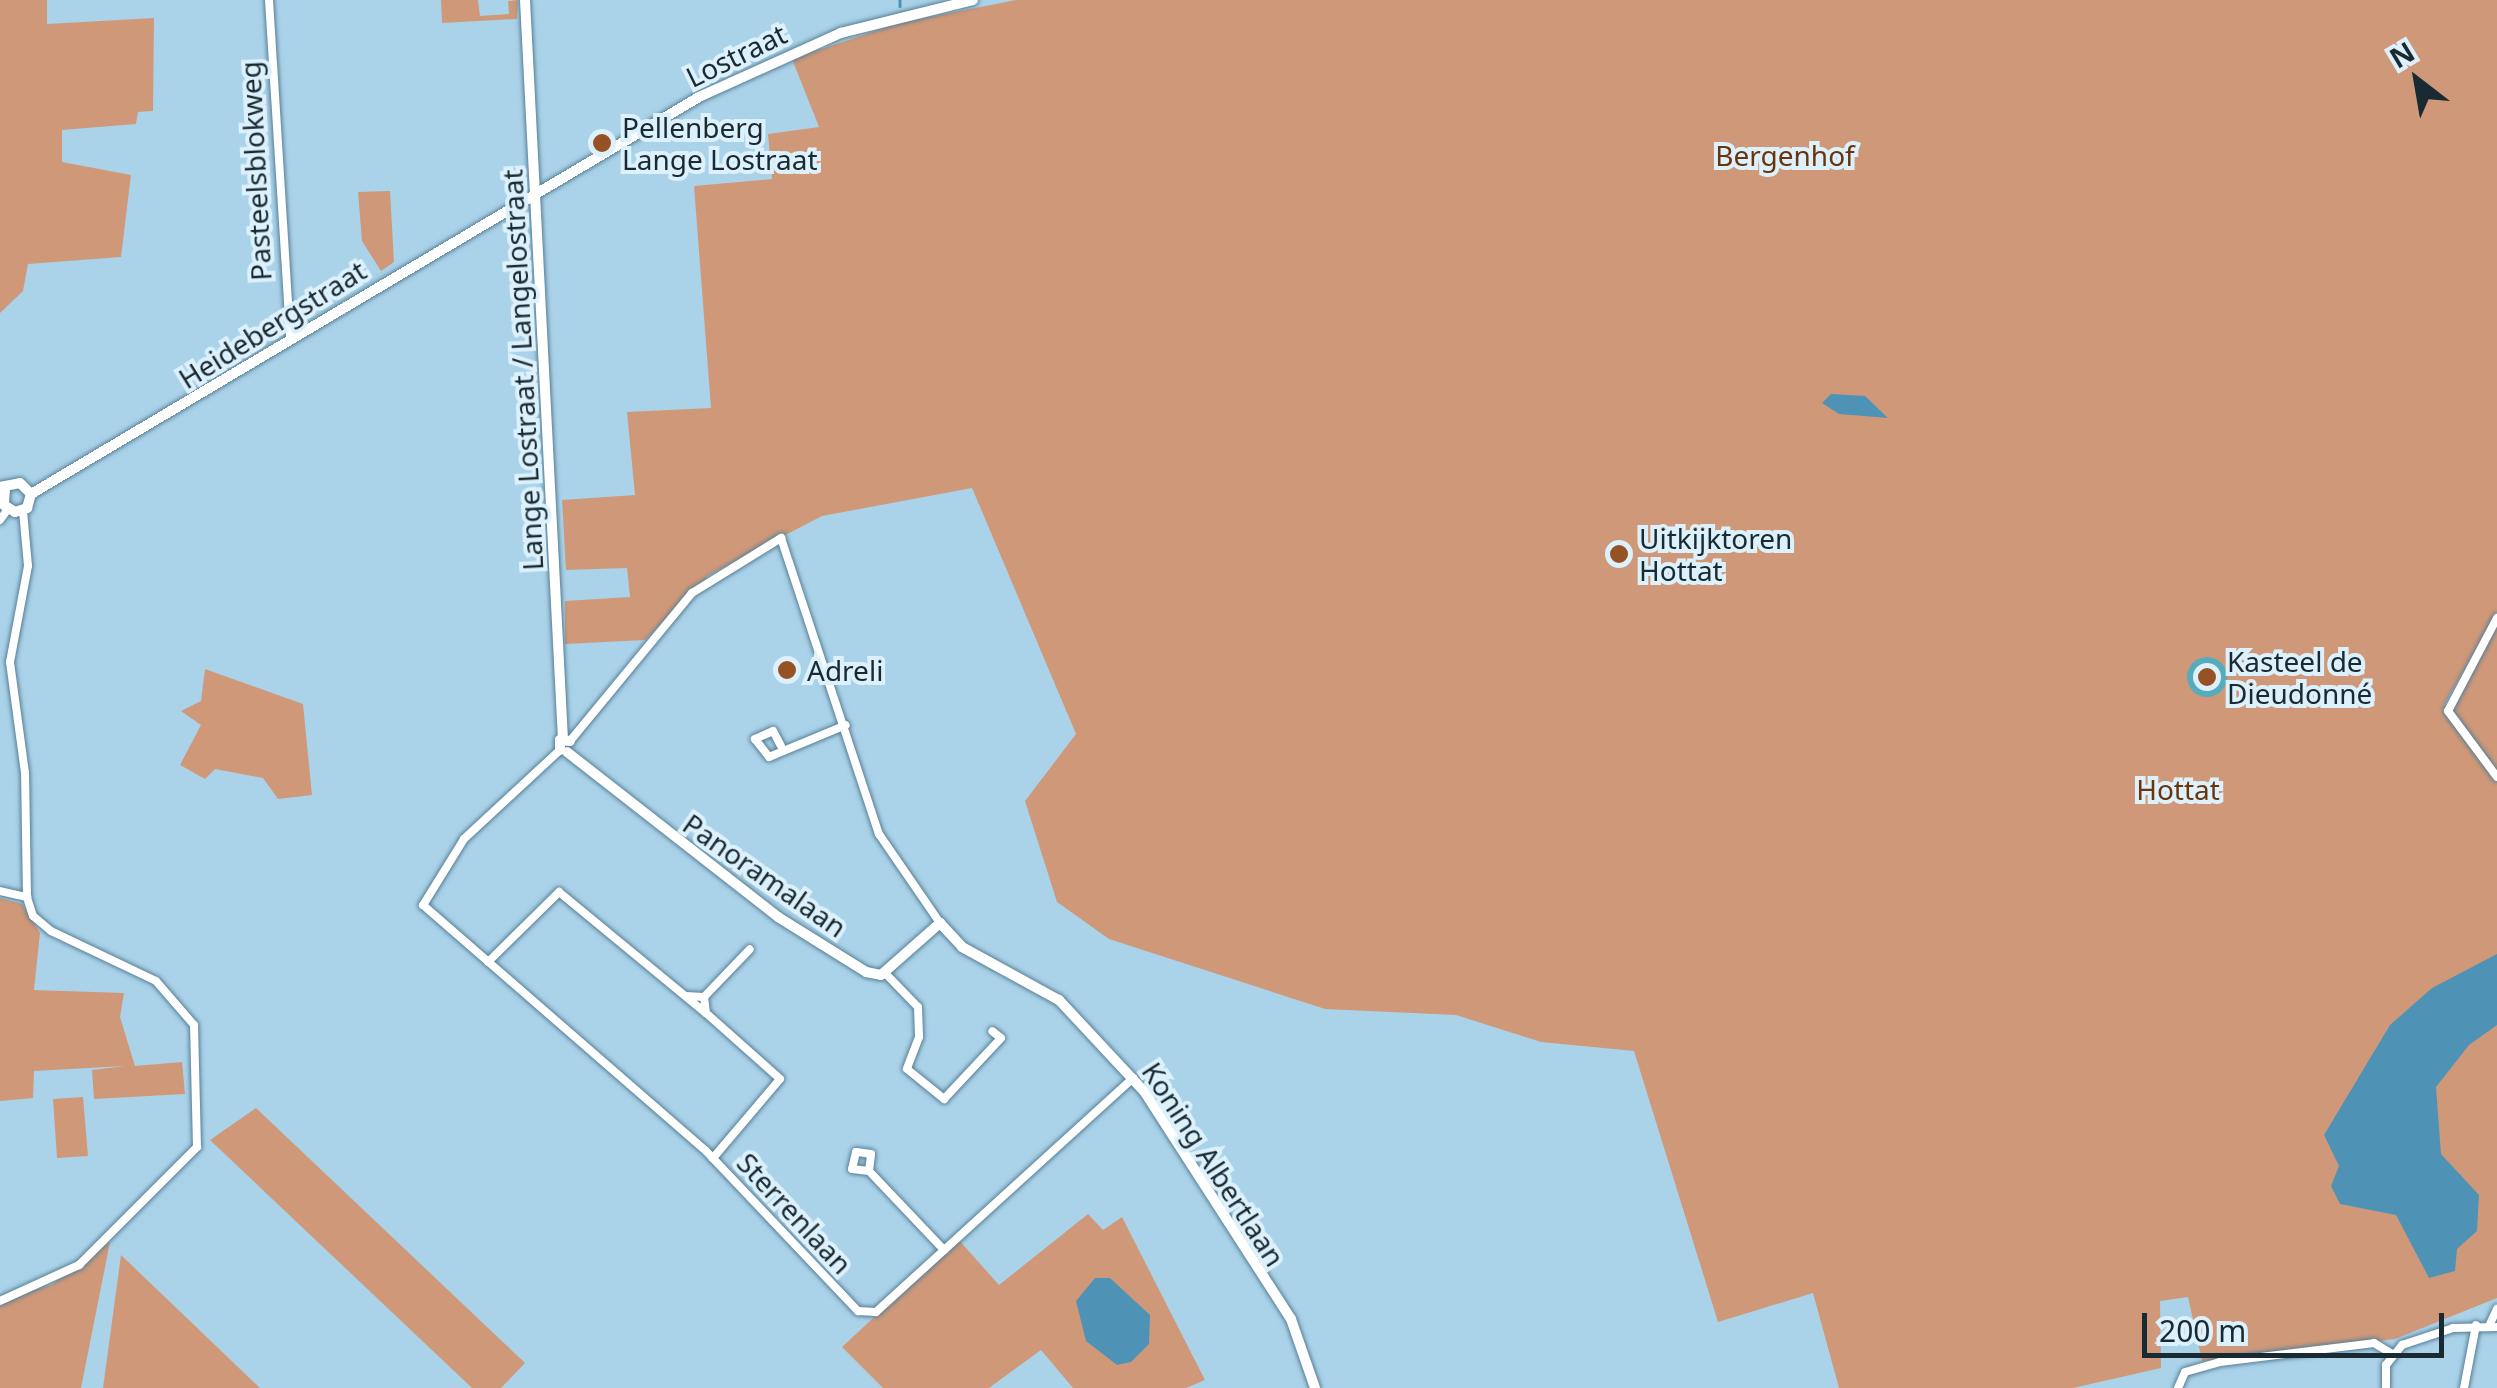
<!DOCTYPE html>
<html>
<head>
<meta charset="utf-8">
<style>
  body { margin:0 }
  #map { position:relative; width:2497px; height:1388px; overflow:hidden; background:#aad3ea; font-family:"Noto Sans",sans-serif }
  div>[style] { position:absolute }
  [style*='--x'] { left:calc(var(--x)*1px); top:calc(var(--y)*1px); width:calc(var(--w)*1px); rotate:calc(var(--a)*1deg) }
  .green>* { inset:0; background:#cf9979 }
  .water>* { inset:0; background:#4e93b5 }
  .stream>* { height:2.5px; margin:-1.25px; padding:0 1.25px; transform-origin:1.25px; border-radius:1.25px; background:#4e93b5 }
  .building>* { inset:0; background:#56acbd }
  .round { border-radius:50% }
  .roads { filter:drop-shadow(0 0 2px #587f94) drop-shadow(0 0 2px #587f94) }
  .minor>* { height:8px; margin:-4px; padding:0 4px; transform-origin:4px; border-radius:4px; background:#fff }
  .tertiary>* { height:10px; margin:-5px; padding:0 5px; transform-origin:5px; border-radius:5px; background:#fff }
  .dots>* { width:28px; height:28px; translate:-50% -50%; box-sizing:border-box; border:5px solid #dcf1fc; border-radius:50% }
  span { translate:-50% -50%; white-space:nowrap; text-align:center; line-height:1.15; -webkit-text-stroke:8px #dcf1fc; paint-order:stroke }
  .street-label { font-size:28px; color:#192a32 }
  .poi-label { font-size:28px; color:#192a32 }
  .left { translate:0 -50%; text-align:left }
  .park-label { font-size:28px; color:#6b340a }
  .north { position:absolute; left:2367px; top:30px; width:100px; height:100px; -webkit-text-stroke:8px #dcf1fc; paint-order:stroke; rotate:329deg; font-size:28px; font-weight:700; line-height:40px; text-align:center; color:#192a32 }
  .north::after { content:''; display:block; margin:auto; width:35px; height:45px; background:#192a32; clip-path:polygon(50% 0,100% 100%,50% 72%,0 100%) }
  .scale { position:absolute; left:2142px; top:1313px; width:302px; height:45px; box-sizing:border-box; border:5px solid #192a32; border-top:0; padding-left:12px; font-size:30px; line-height:35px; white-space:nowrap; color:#192a32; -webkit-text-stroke:8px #dcf1fc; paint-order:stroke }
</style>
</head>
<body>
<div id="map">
  <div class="green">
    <div style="clip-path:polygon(0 0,47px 0,47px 24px,154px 18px,153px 111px,138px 112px,136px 124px,62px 130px,62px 162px,131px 175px,121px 257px,28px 264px,23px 291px,0 313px)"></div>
    <div style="clip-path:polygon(441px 0,478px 0,480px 16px,509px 14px,508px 1px,518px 0,517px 19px,442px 23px)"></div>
    <div style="clip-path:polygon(1016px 0,2497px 0,2497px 612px,2444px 705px,2497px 782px,2497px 1298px,2395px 1339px,2202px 1361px,2188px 1297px,2160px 1301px,2161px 1368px,2073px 1388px,1839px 1388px,1813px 1293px,1718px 1322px,1634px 1051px,1541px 1042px,1456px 1015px,1325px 1009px,1109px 939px,1057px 902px,1025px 801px,1076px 734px,972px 488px,822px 516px,709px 575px,645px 640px,565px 644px,565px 601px,630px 597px,627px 568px,566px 570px,562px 500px,635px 495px,627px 412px,711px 408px,694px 186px,772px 179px,768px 134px,819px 127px,792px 59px,899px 23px)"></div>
    <div style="clip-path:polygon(390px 191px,394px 262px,381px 271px,362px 241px,358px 192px)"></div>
    <div style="clip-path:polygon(2497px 622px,2497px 773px,2452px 716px,2454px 697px)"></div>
    <div style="clip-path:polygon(205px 669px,303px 704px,312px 795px,278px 799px,263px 778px,215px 769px,205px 779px,180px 765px,201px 725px,181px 711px,201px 701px)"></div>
    <div style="clip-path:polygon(0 898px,22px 904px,40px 933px,34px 990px,124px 993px,120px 1017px,135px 1066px,182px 1062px,185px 1094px,94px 1099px,92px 1070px,125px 1066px,34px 1071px,33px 1098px,0 1101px)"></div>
    <div style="clip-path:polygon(83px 1097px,88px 1156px,57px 1158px,53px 1099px)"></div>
    <div style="clip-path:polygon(256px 1108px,525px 1363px,501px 1388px,472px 1388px,210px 1140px)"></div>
    <div style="clip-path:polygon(1088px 1214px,1103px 1230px,1122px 1217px,1205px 1380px,1186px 1388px,1073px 1388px,1041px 1350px,989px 1388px,883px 1388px,842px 1347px,958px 1239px,999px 1285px)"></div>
    <div style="clip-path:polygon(110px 1242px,81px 1388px,0 1388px,0 1301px,51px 1285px)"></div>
    <div style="clip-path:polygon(121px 1255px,260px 1388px,103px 1388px)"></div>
  </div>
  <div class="water">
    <div style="clip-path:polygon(1831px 394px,1865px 396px,1888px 418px,1839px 414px,1822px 403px)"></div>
    <div style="clip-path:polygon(2497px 954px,2497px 1025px,2469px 1045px,2436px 1087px,2441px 1154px,2479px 1195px,2477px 1231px,2457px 1249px,2455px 1271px,2429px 1278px,2396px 1215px,2340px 1204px,2331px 1186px,2339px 1166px,2324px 1135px,2390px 1025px,2432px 988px)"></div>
    <div style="clip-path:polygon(1095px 1278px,1110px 1278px,1150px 1315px,1149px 1344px,1131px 1362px,1117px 1365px,1086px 1341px,1076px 1301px)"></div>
  </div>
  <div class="stream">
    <div style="--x:900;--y:0;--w:6;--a:90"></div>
  </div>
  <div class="building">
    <div class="round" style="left:2187px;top:657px;width:40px;height:40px"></div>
  </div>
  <div class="roads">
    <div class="minor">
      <div style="--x:269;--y:0;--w:339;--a:86.4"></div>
      <div style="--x:0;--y:520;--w:14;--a:-54"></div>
      <div style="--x:2497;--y:618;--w:105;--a:117.8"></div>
      <div style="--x:2448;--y:711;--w:82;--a:53.4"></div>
      <div style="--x:570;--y:741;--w:192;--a:-50.5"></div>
      <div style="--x:692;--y:593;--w:105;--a:-31.7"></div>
      <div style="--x:781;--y:538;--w:312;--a:71.7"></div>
      <div style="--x:879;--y:834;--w:108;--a:55.6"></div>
      <div style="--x:781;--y:746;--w:17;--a:-118"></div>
      <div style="--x:773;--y:731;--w:20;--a:156"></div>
      <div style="--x:755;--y:739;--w:23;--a:52"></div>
      <div style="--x:769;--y:757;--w:83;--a:-22.6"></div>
      <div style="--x:560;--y:750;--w:131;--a:137.2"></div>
      <div style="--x:464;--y:839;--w:78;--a:121.8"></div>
      <div style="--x:423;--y:905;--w:375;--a:41"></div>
      <div style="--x:706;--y:1151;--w:221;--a:46.5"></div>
      <div style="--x:858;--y:1311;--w:18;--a:3"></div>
      <div style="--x:876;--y:1312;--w:348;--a:-42.3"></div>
      <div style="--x:0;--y:891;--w:28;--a:13"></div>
      <div style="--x:488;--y:962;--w:100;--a:-44.6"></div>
      <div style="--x:559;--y:892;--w:190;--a:39.5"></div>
      <div style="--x:706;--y:1013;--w:16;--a:-97"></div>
      <div style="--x:704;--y:997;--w:18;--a:-177"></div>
      <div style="--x:885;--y:973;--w:47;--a:45.9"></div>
      <div style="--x:918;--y:1007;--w:30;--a:88"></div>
      <div style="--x:919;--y:1037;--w:34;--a:111"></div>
      <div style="--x:907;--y:1069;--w:48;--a:39"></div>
      <div style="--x:944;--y:1099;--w:83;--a:-46.9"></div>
      <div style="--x:1001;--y:1038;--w:11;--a:-142"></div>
      <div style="--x:704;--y:997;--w:66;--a:-46.2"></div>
      <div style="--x:706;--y:1013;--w:99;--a:41.7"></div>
      <div style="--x:780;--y:1079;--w:104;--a:130.3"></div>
      <div style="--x:869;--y:1171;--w:17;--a:-83"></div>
      <div style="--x:871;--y:1154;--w:15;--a:-172"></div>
      <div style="--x:856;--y:1152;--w:17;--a:103"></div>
      <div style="--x:852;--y:1169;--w:17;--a:7"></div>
      <div style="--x:869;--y:1171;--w:109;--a:46.5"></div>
      <div style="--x:0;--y:1301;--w:87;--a:-24.5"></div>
      <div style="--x:79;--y:1265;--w:167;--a:-45"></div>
      <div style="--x:197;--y:1147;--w:122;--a:-91.4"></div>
      <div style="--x:194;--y:1025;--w:58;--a:-130.8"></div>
      <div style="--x:156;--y:981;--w:116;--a:-154.5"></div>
      <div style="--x:51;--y:931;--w:23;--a:-140"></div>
      <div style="--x:33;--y:916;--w:20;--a:-108"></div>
      <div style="--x:27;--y:897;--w:124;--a:-90.9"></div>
      <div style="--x:25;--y:773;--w:112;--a:-97.7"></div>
      <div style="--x:10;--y:662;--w:98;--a:-79.4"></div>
      <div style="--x:28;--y:566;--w:55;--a:-95.2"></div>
      <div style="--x:2489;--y:1326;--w:19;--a:-65"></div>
      <div style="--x:2178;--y:1388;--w:17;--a:-66"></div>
      <div style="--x:2185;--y:1372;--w:36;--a:-16"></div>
      <div style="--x:2220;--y:1362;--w:155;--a:-7"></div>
      <div style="--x:2374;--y:1343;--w:21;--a:31"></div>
      <div style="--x:2386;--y:1388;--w:23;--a:-90"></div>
      <div style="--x:2386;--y:1365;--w:26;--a:-51"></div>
      <div style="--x:2402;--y:1345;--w:54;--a:-18.4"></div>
      <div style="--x:2453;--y:1328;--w:44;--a:-1.3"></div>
      <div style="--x:2464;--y:1388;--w:64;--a:-79.2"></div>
    </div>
    <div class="tertiary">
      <div style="--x:525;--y:0;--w:740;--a:87.06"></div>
      <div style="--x:0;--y:487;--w:20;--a:-11"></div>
      <div style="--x:20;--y:483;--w:16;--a:45"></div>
      <div style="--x:5;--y:489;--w:16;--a:94"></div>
      <div style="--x:4;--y:505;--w:13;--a:32"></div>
      <div style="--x:15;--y:512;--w:13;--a:-18"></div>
      <div style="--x:27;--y:508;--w:15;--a:-74"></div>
      <div style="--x:31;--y:494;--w:777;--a:-30.72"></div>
      <div style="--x:699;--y:97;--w:156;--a:-24.3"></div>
      <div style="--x:841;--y:33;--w:136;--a:-14"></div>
      <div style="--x:560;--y:750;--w:10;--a:-90"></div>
      <div style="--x:560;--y:740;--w:10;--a:6"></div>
      <div style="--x:567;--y:752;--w:268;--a:38"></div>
      <div style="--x:778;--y:917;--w:104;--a:32"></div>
      <div style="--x:866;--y:972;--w:15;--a:11"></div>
      <div style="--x:881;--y:975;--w:79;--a:-41.4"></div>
      <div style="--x:940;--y:923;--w:33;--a:47"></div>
      <div style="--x:962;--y:947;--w:111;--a:28.7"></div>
      <div style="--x:1059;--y:1000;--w:125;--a:47"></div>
      <div style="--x:1144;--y:1091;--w:271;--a:57.2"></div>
      <div style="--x:1291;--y:1319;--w:73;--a:70.8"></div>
    </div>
  </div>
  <div class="dots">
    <div style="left:602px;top:143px;background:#965224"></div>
    <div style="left:1619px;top:554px;background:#965224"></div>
    <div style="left:787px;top:670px;background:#965224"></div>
    <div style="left:2207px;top:677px;background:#965224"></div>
  </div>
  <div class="street-label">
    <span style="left:736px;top:55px;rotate:-26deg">Lostraat</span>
    <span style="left:255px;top:171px;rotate:-93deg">Pasteelsblokweg</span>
    <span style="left:272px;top:324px;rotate:-32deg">Heidebergstraat</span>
    <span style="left:522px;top:370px;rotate:-93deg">Lange Lostraat / Langelostraat</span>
    <span style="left:765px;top:875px;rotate:35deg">Panoramalaan</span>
    <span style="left:1214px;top:1164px;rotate:57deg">Koning Albertlaan</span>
    <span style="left:795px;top:1213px;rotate:47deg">Sterrenlaan</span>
  </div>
  <div class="poi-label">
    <span class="left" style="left:622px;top:143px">Pellenberg<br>Lange Lostraat</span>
    <span class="left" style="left:1639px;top:554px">Uitkijktoren<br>Hottat</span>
    <span class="left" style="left:2227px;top:677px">Kasteel de<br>Dieudonné</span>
    <span class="left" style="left:807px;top:670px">Adreli</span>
  </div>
  <div class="park-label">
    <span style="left:1785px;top:155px">Bergenhof</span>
    <span style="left:2178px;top:789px">Hottat</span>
  </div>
  <div class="north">N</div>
  <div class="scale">200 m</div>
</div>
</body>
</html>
